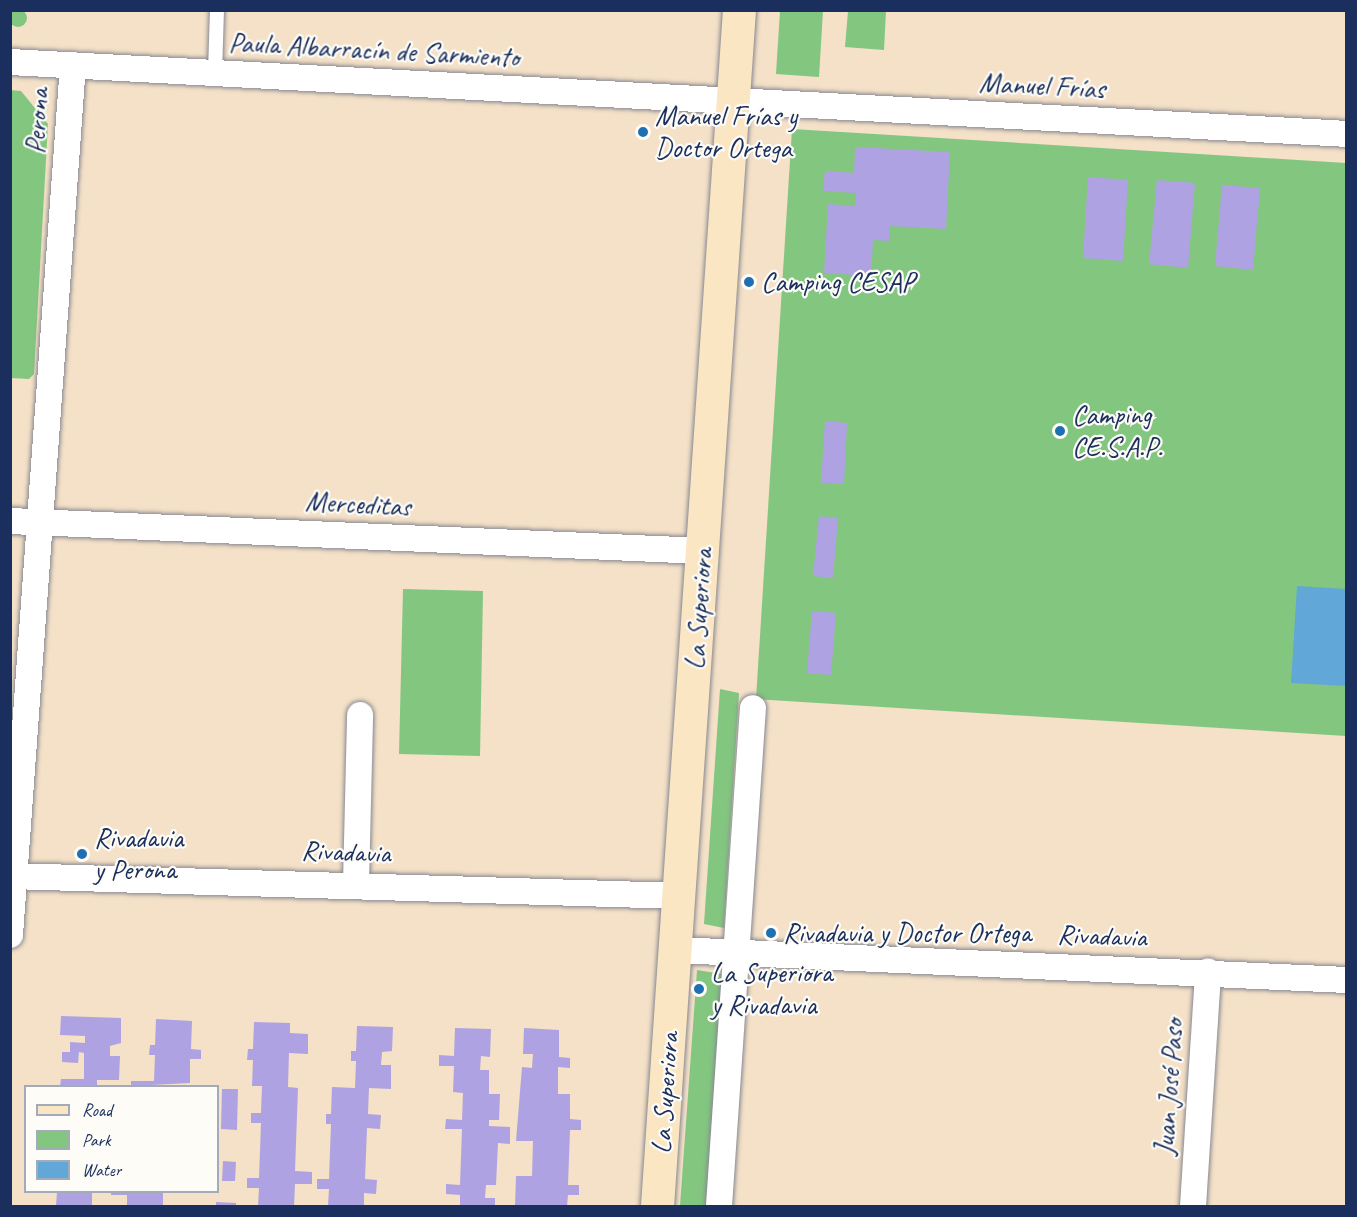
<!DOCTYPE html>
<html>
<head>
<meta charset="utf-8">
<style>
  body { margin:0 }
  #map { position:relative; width:1357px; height:1217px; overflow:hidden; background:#f4e1c7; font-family:Caveat,sans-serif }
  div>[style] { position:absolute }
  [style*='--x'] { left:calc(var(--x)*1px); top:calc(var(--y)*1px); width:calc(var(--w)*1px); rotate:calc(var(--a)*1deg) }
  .green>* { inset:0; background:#83c680 }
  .round { border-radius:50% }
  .water>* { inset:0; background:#61a7d7 }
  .building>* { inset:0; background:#aea2e2 }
  .roads { filter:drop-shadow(0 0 2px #888892) drop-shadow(0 0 2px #888892) }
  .service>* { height:14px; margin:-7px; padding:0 7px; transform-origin:7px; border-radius:7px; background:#fff }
  .minor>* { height:26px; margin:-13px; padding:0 13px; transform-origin:13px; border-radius:13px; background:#fff }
  .secondary>* { height:33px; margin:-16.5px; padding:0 16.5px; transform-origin:16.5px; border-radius:16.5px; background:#fbe6c4 }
  .dots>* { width:16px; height:16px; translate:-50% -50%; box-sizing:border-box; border:3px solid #fdfcf7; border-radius:50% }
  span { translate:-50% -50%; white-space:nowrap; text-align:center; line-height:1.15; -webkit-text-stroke:4.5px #fdfcf7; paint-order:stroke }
  .street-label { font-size:28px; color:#1b2f5e }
  .poi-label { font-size:28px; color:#1b2f5e }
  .left { translate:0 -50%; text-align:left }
  .frame { position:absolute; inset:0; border:12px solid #1b2f5e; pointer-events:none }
  .legend { position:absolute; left:24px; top:1085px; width:195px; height:108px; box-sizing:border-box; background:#fdfcf7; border:2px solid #a3aaba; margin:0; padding:8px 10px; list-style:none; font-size:18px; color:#1b2f5e }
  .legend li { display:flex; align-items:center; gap:12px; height:30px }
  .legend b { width:30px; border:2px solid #a3aaba }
</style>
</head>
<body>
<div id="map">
  <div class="green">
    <div class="round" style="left:9px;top:9px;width:18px;height:18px"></div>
    <div style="clip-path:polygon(780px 11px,823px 11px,819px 77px,776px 74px)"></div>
    <div style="clip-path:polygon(848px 11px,886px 11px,884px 50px,845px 47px)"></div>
    <div style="clip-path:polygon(10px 90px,21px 91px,48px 124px,34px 374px,29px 379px,11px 378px)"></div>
    <div style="clip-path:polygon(792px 129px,1346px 163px,1346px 736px,756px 699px)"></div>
    <div style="clip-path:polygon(403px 589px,483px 591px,480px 756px,399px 754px)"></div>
    <div style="clip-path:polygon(720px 689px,739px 693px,724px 928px,704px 924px)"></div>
    <div style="clip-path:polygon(697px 970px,722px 974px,706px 1206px,680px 1206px)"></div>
  </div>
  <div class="water">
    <div style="clip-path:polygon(1297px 586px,1346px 589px,1346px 686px,1291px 683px)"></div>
  </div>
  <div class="building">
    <div style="clip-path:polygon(855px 147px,950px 152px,946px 229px,889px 226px,889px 241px,873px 240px,871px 276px,824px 273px,828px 204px,855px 206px,856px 193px,823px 191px,825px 171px,854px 173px)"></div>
    <div style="clip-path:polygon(1088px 177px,1128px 180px,1123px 261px,1083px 258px)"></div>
    <div style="clip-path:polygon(1157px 180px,1195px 183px,1188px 268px,1149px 264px)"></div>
    <div style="clip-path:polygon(1222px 185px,1260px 188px,1253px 270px,1215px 266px)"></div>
    <div style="clip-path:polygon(825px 421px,847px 423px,844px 484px,821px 483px)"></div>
    <div style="clip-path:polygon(819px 516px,838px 518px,833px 578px,813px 576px)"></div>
    <div style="clip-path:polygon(812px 611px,836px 613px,831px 675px,807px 673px)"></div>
    <div style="clip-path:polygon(61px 1016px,121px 1018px,121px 1043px,110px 1046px,110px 1056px,120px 1056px,119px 1080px,97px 1080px,97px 1086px,60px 1086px,61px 1079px,84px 1079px,84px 1053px,79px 1052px,78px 1063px,62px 1062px,62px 1052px,70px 1052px,70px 1042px,85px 1043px,85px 1036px,60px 1035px)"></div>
    <div style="clip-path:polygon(156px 1019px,192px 1021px,191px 1049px,201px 1050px,201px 1059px,190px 1059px,190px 1083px,131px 1086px,131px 1081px,154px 1081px,155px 1055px,149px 1055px,150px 1045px,155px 1045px)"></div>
    <div style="clip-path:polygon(254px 1022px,290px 1023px,290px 1033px,308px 1034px,308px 1054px,289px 1053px,288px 1087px,298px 1088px,295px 1171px,312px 1172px,312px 1184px,295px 1184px,294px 1206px,258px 1206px,259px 1188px,247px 1188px,247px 1178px,259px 1178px,261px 1123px,251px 1123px,251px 1113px,261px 1113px,262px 1086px,252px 1086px,253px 1060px,247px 1060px,248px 1049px,253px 1049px)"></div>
    <div style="clip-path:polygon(357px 1026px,393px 1027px,392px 1051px,382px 1052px,381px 1065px,391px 1065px,391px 1089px,369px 1088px,368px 1114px,381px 1115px,380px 1129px,367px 1128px,365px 1179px,377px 1180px,376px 1194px,364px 1193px,364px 1206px,328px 1206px,329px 1189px,317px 1189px,317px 1179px,329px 1179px,331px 1124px,326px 1124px,326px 1114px,331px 1114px,332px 1087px,355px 1088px,356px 1061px,351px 1061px,351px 1051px,356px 1051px)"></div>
    <div style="clip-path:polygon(455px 1028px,491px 1029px,490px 1057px,481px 1056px,480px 1070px,489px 1070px,489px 1094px,500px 1094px,499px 1120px,489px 1120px,489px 1126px,510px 1127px,510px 1144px,498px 1143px,496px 1185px,486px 1185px,485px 1198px,495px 1198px,495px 1206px,460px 1206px,460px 1195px,446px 1194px,446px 1184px,460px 1185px,462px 1129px,445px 1129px,446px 1119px,462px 1120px,463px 1093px,453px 1092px,454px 1066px,439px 1066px,439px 1055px,454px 1056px)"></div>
    <div style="clip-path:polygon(524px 1028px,559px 1030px,559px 1057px,570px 1058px,570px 1068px,558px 1067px,558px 1094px,570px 1094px,570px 1119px,581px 1120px,581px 1130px,570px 1130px,568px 1185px,579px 1185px,579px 1195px,568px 1195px,567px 1206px,515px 1206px,516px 1176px,532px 1176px,533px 1141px,516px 1141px,522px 1067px,532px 1068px,533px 1054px,523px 1054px)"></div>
    <div style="clip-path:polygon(222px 1089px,238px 1089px,237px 1130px,221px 1129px)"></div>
    <div style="clip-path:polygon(223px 1161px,236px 1162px,235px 1181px,222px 1181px)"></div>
    <div style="clip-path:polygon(57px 1192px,92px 1192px,92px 1206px,56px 1206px)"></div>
    <div style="clip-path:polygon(111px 1192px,163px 1192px,163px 1206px,127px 1206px,127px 1195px,111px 1195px)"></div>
    <div style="clip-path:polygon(216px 1202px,236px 1203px,236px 1206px,216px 1206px)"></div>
  </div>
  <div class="roads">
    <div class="service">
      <div style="--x:215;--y:73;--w:63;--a:-88.2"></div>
    </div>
    <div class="minor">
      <div style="--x:10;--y:62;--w:1338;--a:3.08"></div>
      <div style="--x:10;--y:521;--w:694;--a:2.48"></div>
      <div style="--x:10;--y:876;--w:669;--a:1.71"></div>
      <div style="--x:356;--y:883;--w:168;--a:-88.6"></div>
      <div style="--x:10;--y:935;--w:872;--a:-85.86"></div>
      <div style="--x:676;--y:950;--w:671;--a:2.56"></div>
      <div style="--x:719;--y:1206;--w:499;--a:-86.1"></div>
      <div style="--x:1193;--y:1206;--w:235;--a:-86.3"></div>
    </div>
    <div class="secondary">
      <div style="--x:657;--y:1206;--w:1199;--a:-86.08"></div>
    </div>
  </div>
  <div class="dots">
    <div style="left:643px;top:132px;background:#1f6fb2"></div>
    <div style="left:749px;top:282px;background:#1f6fb2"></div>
    <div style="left:1060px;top:431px;background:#1f6fb2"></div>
    <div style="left:82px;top:854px;background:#1f6fb2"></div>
    <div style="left:771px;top:933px;background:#1f6fb2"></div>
    <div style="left:699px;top:989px;background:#1f6fb2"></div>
  </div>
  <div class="street-label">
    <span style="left:374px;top:50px;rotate:3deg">Paula Albarracín de Sarmiento</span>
    <span style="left:1042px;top:86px;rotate:3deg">Manuel Frías</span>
    <span style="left:37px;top:121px;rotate:-86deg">Perona</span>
    <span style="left:358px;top:504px;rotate:3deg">Merceditas</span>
    <span style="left:699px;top:609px;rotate:-86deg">La Superiora</span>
    <span style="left:346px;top:852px;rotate:2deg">Rivadavia</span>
    <span style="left:1102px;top:936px;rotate:2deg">Rivadavia</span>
    <span style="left:1169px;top:1087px;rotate:-86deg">Juan José Paso</span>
    <span style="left:665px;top:1093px;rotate:-86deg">La Superiora</span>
  </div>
  <div class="poi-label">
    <span class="left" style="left:655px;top:132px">Manuel Frías y<br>Doctor Ortega</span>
    <span class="left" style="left:761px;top:282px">Camping CESAP</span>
    <span class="left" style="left:1072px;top:431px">Camping<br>CE.S.A.P.</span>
    <span class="left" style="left:94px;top:854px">Rivadavia<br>y Perona</span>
    <span class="left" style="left:783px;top:933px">Rivadavia y Doctor Ortega</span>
    <span class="left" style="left:711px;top:989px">La Superiora<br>y Rivadavia</span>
  </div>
  <div class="frame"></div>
  <ul class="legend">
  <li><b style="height:8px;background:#fbe6c4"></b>Road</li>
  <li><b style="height:16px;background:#83c680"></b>Park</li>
  <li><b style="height:16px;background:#61a7d7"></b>Water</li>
  </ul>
</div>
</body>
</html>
